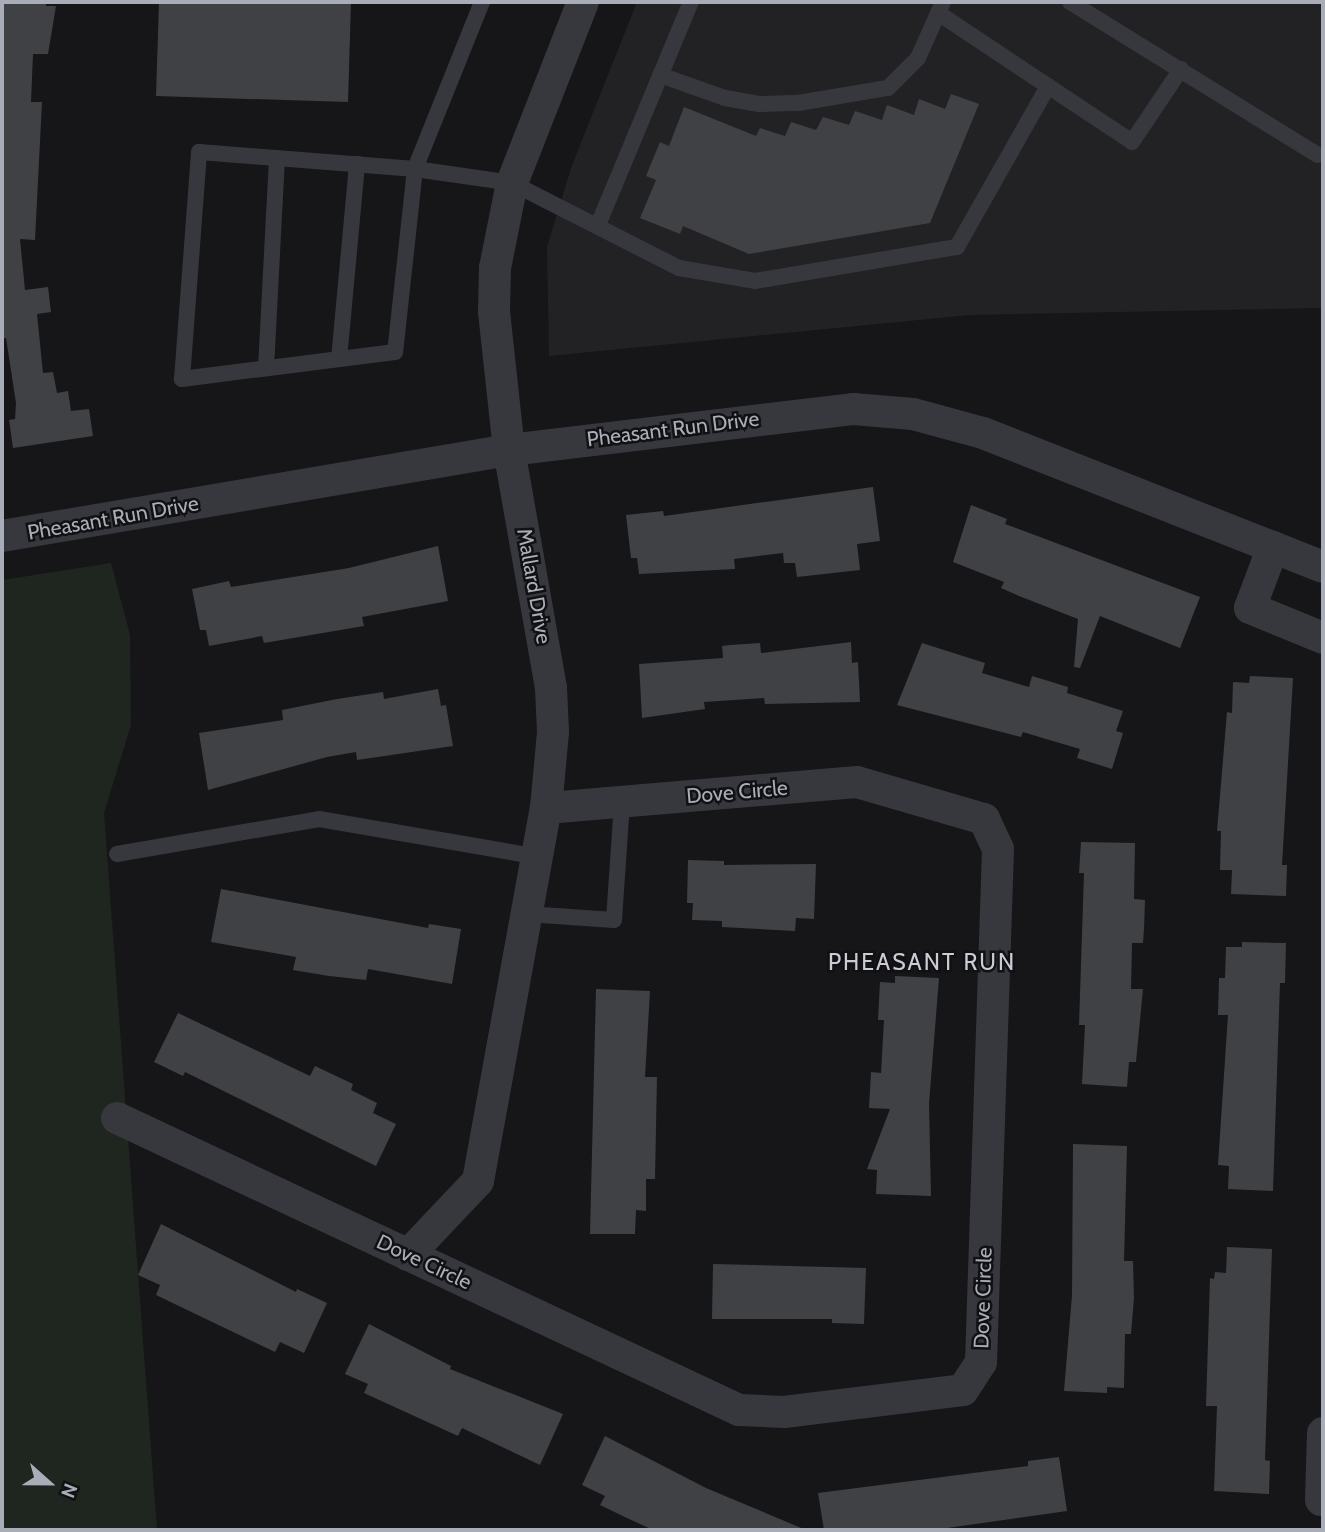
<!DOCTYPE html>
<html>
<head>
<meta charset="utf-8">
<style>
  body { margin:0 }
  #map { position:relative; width:1325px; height:1532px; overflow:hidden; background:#161618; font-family:Cabin,sans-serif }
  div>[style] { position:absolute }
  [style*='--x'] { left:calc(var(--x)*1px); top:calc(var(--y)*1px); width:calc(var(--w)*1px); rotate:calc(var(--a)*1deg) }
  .built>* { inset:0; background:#222225 }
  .green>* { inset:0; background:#1e261f }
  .building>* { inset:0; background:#404145 }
  .lane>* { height:16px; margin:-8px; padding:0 8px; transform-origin:8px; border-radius:8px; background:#37383d }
  .street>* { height:32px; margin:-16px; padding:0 16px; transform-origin:16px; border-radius:16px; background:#37383d }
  span { translate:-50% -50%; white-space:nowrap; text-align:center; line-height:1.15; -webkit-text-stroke:5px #111113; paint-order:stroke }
  .street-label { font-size:21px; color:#a8adb8 }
  .neighbourhood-label { font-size:23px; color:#c9ccd4; letter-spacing:2px }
  .frame { position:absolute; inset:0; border:4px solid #a8adb8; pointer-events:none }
  .north { position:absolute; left:14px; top:1448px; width:70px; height:70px; -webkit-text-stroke:5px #111113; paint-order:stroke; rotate:111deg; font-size:19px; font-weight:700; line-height:28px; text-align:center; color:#a8adb8 }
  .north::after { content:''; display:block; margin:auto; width:24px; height:32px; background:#a8adb8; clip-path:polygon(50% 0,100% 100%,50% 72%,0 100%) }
</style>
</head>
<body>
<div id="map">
  <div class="built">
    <div style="clip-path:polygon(637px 2px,1323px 2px,1323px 308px,970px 315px,549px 356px,547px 247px,571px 168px)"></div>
  </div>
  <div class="green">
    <div style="clip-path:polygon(111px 563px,130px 635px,131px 725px,104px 813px,157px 1530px,2px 1530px,2px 580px)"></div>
  </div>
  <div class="building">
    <div style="clip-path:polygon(2px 2px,46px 2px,46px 6px,56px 6px,48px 54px,33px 54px,31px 102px,42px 102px,35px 240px,20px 239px,25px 290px,48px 287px,51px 312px,37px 314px,43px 373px,53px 372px,57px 393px,68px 391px,71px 411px,89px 409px,93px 436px,13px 448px,9px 420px,15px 419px,16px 403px,6px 338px,2px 338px)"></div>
    <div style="clip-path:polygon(159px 2px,351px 2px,348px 102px,156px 96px)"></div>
    <div style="clip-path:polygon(951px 94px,979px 104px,930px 223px,749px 254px,683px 226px,680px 234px,640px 218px,656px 180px,646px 176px,660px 142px,669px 146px,684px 107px,756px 136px,760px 128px,785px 136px,791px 122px,816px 130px,823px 117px,849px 125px,855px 111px,882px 120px,887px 105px,914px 115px,919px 99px,945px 109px)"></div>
    <div style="clip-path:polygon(873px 487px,880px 541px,857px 544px,860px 570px,797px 577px,795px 563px,784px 563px,783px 553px,734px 559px,735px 569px,639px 574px,637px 558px,631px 558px,626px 515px,663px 511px,664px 516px)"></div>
    <div style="clip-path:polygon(971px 505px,1007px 519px,1005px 524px,1200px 597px,1180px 648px,1100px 616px,1080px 668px,1074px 667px,1078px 619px,1019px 596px,1001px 588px,1004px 582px,953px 562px)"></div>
    <div style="clip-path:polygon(438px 546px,448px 601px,362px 617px,364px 626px,264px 643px,262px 636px,209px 646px,206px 630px,200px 630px,192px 589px,229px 581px,231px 587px,349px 568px)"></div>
    <div style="clip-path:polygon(851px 642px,852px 663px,858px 662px,860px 702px,765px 704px,764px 698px,704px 702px,705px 709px,642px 718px,639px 664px,723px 658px,722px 646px,730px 645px,760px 643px,761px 653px)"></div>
    <div style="clip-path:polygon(922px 643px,985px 663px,982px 673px,1029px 687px,1032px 676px,1068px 687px,1067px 693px,1123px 711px,1116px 731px,1123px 733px,1112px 769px,1077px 758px,1080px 749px,1046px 739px,1023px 732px,1021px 737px,897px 705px)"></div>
    <div style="clip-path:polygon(1250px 676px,1293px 678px,1282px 865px,1287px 865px,1286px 896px,1231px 894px,1232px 870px,1220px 870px,1221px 831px,1217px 831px,1227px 712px,1232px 713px,1233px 682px,1249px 683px)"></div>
    <div style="clip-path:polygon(438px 689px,441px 706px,446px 705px,453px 746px,357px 760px,356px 752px,327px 757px,208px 790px,199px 733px,283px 720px,282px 710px,337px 699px,383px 692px,384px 699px)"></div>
    <div style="clip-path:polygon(1081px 842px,1135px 843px,1134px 899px,1145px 900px,1144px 929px,1143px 943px,1132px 943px,1131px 989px,1143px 989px,1136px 1062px,1129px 1062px,1127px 1087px,1082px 1084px,1085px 1025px,1079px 1025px,1084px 873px,1079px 873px)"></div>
    <div style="clip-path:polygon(688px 860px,724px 861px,724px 865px,816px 864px,814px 919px,796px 918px,795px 931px,722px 927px,722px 921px,692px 920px,693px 903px,687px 903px)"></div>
    <div style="clip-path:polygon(221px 889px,428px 928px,429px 924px,461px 929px,452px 984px,368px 969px,366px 980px,329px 976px,293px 970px,296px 957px,211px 942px)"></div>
    <div style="clip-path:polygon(1242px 942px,1286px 943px,1285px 983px,1280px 983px,1273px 1191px,1228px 1189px,1229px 1166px,1218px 1165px,1228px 1015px,1218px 1015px,1219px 978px,1225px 978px,1226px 947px,1242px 947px)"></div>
    <div style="clip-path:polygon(895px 976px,939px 978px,929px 1104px,931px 1196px,876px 1194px,877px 1170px,867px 1169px,890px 1109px,869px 1108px,871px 1072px,881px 1073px,884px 1020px,878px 1020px,880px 982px,895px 983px)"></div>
    <div style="clip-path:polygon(596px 989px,650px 991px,645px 1077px,657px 1077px,655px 1179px,646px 1179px,646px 1211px,636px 1210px,635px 1234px,590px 1234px)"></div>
    <div style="clip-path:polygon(178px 1013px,310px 1076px,315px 1066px,353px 1084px,351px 1090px,377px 1103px,373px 1113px,396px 1124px,376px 1166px,185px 1072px,183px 1076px,154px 1062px)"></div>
    <div style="clip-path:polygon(1073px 1144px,1127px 1146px,1124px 1261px,1133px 1261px,1134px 1298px,1131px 1334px,1125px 1334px,1124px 1388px,1107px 1387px,1107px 1393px,1064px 1391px,1072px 1295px)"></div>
    <div style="clip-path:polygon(161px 1224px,296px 1292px,297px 1289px,327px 1303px,304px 1353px,280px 1342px,275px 1352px,156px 1295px,160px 1285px,138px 1275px)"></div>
    <div style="clip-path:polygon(1227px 1247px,1272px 1249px,1265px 1460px,1270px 1461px,1269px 1494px,1214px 1491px,1217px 1406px,1206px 1406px,1210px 1278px,1214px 1279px,1215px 1272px,1226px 1273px)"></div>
    <div style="clip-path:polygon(713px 1264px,866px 1268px,864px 1324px,832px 1323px,832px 1319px,712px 1319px)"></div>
    <div style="clip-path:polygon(369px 1324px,451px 1366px,450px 1369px,563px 1414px,540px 1465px,462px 1428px,458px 1436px,364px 1393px,368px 1384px,345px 1374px)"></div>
    <div style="clip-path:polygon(605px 1436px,706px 1488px,806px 1530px,653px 1530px,627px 1518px,600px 1505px,605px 1496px,582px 1485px)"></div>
    <div style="clip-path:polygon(1059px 1457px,1067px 1511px,933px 1530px,824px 1530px,818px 1493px,1028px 1466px,1028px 1461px)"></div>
  </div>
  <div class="lane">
    <div style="--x:482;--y:2;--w:180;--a:111.9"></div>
    <div style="--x:415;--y:169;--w:184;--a:96.2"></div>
    <div style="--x:395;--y:352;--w:215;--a:172.8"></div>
    <div style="--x:182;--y:379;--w:228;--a:-85.7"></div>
    <div style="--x:199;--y:152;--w:217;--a:4.5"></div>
    <div style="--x:415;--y:169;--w:98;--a:8.2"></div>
    <div style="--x:512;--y:183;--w:187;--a:27"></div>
    <div style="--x:679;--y:268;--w:77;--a:9.7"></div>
    <div style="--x:755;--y:281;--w:205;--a:-9.6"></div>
    <div style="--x:957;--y:247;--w:185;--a:-60.5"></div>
    <div style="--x:1070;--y:2;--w:291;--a:31.7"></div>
    <div style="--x:938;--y:13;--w:233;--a:33.6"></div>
    <div style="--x:1132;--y:142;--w:88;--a:-56.1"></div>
    <div style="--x:660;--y:75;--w:69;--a:19.5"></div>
    <div style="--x:725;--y:98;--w:36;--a:10"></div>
    <div style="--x:760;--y:104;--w:38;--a:-2"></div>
    <div style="--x:798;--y:103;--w:91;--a:-9.5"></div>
    <div style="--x:888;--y:88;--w:42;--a:-45"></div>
    <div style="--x:918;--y:58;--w:61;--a:-65.9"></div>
    <div style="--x:598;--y:225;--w:242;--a:-67.4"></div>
    <div style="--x:339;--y:359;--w:196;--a:-84.7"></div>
    <div style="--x:266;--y:368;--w:210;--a:-87"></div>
    <div style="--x:117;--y:854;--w:205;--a:-9.8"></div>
    <div style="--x:319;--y:819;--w:222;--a:9.8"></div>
    <div style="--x:527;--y:914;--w:87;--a:3.9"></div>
    <div style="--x:614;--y:920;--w:118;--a:-86.1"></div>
  </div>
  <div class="street">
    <div style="--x:2;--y:536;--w:514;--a:-9.63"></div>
    <div style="--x:509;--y:450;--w:346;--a:-6.8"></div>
    <div style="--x:853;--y:409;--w:60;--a:4.8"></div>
    <div style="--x:913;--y:414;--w:73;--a:15.2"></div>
    <div style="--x:983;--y:433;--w:365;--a:21.5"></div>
    <div style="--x:1273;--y:547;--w:65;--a:110.7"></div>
    <div style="--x:1250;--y:608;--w:79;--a:22.3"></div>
    <div style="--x:117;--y:1118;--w:687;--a:25.15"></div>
    <div style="--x:739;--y:1410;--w:45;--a:2.5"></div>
    <div style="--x:784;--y:1412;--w:180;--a:-7"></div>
    <div style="--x:963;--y:1390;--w:33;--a:-57"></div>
    <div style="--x:981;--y:1362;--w:513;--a:-88.1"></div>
    <div style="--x:998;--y:849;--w:33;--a:-115"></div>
    <div style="--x:984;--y:819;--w:132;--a:-163.8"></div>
    <div style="--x:857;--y:782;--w:312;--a:175.2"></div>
    <div style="--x:408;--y:1255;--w:102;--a:-46.6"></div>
    <div style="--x:478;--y:1181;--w:379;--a:-79.7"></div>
    <div style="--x:546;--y:808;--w:76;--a:-84.7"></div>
    <div style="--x:553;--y:732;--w:44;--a:-92.6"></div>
    <div style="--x:551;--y:688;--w:242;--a:-100"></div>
    <div style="--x:509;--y:450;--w:140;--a:-96.2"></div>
    <div style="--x:494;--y:311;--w:43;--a:-88.7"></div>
    <div style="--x:495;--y:268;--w:87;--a:-78.7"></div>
    <div style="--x:512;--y:183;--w:194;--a:-68.6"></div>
    <div style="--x:1321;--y:1500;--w:67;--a:-88.3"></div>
  </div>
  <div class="street-label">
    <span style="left:673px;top:429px;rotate:-7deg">Pheasant Run Drive</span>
    <span style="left:113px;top:518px;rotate:-10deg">Pheasant Run Drive</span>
    <span style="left:534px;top:586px;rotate:80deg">Mallard Drive</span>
    <span style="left:737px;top:792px;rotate:-5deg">Dove Circle</span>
    <span style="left:424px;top:1262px;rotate:25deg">Dove Circle</span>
    <span style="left:983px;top:1298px;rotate:-88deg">Dove Circle</span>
  </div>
  <div class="neighbourhood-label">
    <span style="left:922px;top:962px">PHEASANT RUN</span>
  </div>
  <div class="frame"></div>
  <div class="north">N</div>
</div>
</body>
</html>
